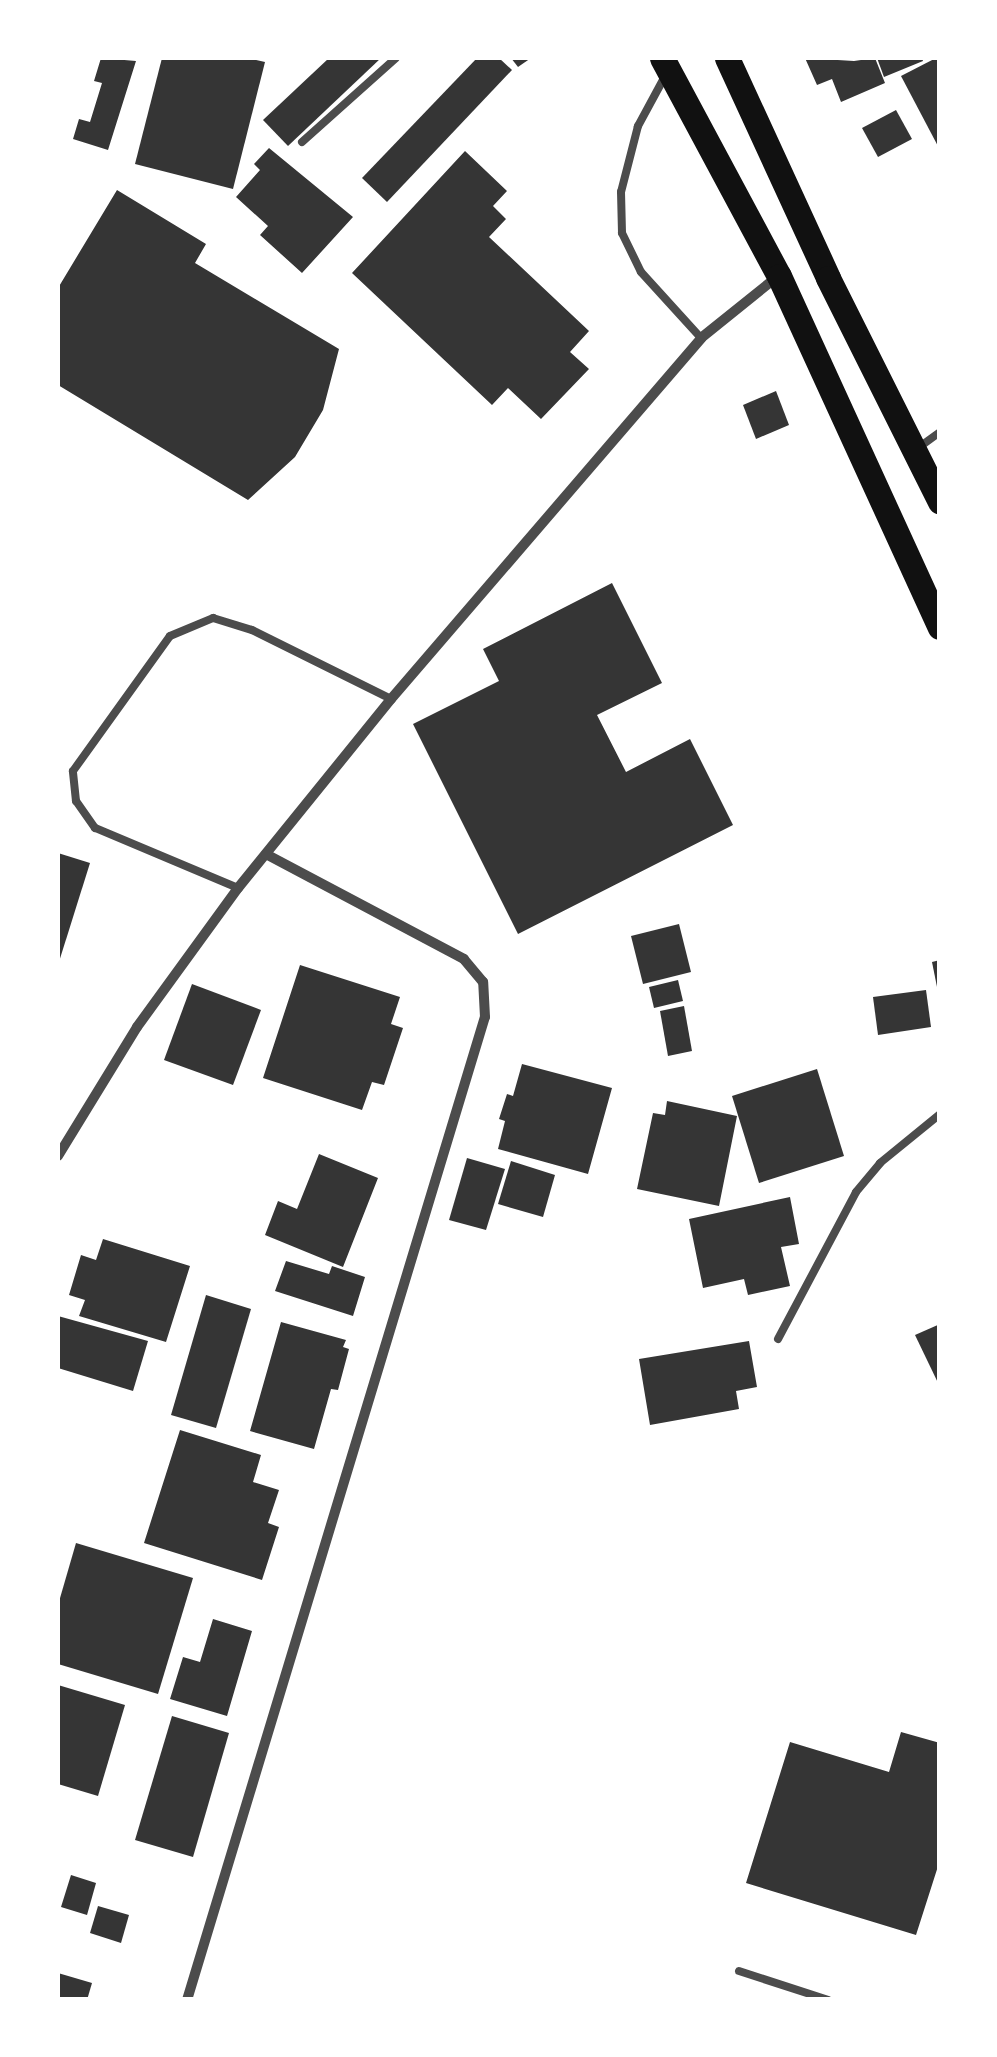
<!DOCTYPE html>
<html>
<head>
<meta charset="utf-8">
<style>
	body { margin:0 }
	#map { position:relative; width:997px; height:2057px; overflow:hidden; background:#fff; font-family:Quicksand,sans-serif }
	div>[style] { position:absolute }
	.building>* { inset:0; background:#353535 }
	.service>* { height:8px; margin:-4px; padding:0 4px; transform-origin:4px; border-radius:4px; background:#4c4c4c }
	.minor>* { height:10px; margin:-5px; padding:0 5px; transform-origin:5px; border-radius:5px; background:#4c4c4c }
	.primary>* { height:25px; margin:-12.5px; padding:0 12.5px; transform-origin:12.5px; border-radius:12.5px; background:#111 }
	span { translate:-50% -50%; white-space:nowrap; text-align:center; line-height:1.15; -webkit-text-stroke:10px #fff; paint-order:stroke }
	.frame { position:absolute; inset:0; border:60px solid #fff; pointer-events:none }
</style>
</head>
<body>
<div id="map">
	<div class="building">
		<i style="clip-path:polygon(101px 58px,136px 61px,108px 150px,73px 139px,79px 119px,90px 122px,102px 83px,94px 81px)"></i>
		<i style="clip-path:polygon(162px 58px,247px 58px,265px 62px,233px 189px,135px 164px)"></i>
		<i style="clip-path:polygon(329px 58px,381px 58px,288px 146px,263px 120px)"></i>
		<i style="clip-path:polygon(477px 58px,499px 58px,512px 70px,387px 202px,362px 178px)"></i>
		<i style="clip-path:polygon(511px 58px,531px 58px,518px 67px)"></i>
		<i style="clip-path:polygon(805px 58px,854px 61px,875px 58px,885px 83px,841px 102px,832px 79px,817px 85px)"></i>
		<i style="clip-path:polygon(877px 58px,922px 58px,923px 61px,884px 77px)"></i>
		<i style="clip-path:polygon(936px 58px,940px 58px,940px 150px,901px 76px)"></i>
		<i style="clip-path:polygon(896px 110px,912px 139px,878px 157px,862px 128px)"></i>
		<i style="clip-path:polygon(269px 148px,353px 217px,302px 273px,260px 235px,268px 226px,236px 197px,260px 170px,254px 164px)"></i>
		<i style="clip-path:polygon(465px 151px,507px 191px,493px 206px,506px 219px,489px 237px,589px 331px,570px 352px,589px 369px,541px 419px,508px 388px,492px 405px,352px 273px)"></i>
		<i style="clip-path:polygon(117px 190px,206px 244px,195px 263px,339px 349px,323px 410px,295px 457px,248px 500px,58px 385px,58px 288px)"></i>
		<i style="clip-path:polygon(776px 391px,789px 425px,756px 439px,743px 405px)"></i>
		<i style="clip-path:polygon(612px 583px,662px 683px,597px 715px,626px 772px,690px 739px,733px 825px,518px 934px,413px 724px,499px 681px,483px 649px)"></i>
		<i style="clip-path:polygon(58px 853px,90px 863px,58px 965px)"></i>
		<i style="clip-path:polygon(679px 924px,691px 972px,643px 984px,631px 936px)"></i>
		<i style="clip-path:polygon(940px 960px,940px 991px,938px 992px,932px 962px)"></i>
		<i style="clip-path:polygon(300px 965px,400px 997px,391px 1024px,403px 1028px,384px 1085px,372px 1082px,362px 1110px,263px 1078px)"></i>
		<i style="clip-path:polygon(678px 980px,683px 1001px,654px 1008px,649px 987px)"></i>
		<i style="clip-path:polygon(192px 984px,261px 1010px,233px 1085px,164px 1060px)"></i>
		<i style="clip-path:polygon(926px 990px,931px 1027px,878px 1035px,873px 997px)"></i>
		<i style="clip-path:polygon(684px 1006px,692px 1051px,668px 1056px,660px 1011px)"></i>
		<i style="clip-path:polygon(522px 1064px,612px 1088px,588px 1174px,498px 1149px,505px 1121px,499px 1119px,507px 1094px,513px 1096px)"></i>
		<i style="clip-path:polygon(817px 1069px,844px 1156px,759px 1183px,732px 1096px)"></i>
		<i style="clip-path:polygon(667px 1101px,737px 1116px,719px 1206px,637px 1189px,653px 1113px,665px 1115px)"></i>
		<i style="clip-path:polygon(319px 1154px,378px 1178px,343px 1267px,265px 1235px,278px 1201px,297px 1209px)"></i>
		<i style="clip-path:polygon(467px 1158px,505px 1169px,486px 1230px,449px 1220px)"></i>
		<i style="clip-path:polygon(511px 1161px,555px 1175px,543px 1217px,498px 1204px)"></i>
		<i style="clip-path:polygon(790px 1197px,799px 1244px,781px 1247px,790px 1286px,748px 1295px,744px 1279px,703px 1288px,689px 1219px)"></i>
		<i style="clip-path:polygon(103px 1239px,190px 1266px,166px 1342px,79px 1316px,85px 1300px,69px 1295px,81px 1255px,96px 1260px)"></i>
		<i style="clip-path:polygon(286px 1261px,329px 1274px,332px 1266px,365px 1277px,353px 1316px,275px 1291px)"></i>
		<i style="clip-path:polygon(206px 1295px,251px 1309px,216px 1428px,171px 1415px)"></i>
		<i style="clip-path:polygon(58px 1316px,148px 1341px,133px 1391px,58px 1368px)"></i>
		<i style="clip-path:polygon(281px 1322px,346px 1340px,343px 1347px,349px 1349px,338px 1390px,331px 1389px,314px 1449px,250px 1431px)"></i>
		<i style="clip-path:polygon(940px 1324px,940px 1387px,915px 1335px)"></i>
		<i style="clip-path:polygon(749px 1341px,757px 1387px,736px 1391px,739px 1409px,650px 1425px,639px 1359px)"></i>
		<i style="clip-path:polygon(180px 1430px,261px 1455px,253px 1482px,279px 1490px,268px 1523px,279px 1527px,262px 1580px,144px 1543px)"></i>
		<i style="clip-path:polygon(76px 1543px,193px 1578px,158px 1694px,58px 1664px,58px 1605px)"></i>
		<i style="clip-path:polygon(213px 1619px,252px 1631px,227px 1716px,170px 1699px,183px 1657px,200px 1662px)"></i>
		<i style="clip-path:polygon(58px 1685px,125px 1705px,98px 1796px,58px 1784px)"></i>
		<i style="clip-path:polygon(172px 1716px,229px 1733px,193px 1857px,135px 1840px)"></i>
		<i style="clip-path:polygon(901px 1732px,940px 1743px,940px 1860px,916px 1935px,746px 1883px,790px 1742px,889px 1772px)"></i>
		<i style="clip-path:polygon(71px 1875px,96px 1883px,87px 1915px,61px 1907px)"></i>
		<i style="clip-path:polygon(98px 1906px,129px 1915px,121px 1943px,90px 1933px)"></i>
		<i style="clip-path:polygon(58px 1973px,92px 1983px,87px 2000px,58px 2000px)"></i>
	</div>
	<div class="service">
		<i style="left:664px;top:78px;width:55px;rotate:118.4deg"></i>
		<i style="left:638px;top:126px;width:68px;rotate:104.4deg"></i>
		<i style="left:621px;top:192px;width:41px;rotate:88.6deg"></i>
		<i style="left:622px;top:233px;width:43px;rotate:64deg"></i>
		<i style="left:641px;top:272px;width:89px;rotate:47.7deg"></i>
		<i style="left:302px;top:142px;width:126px;rotate:-41.8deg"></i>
		<i style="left:918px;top:448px;width:27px;rotate:-36deg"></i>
		<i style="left:238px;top:888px;width:155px;rotate:-157.2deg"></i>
		<i style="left:95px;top:828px;width:33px;rotate:-125deg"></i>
		<i style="left:76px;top:801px;width:30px;rotate:-96deg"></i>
		<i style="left:73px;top:771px;width:166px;rotate:-54.3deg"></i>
		<i style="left:170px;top:636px;width:47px;rotate:-22.7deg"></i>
		<i style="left:213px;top:618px;width:41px;rotate:17.1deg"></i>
		<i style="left:252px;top:630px;width:155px;rotate:26.4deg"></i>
		<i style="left:778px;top:1339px;width:166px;rotate:-62deg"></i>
		<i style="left:856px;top:1192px;width:38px;rotate:-50deg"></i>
		<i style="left:880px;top:1163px;width:77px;rotate:-39.2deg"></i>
		<i style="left:739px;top:1971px;width:94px;rotate:18deg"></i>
	</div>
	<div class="minor">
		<i style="left:58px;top:1156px;width:151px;rotate:-58.5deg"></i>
		<i style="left:137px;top:1027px;width:172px;rotate:-54deg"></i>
		<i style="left:238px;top:888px;width:243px;rotate:-51deg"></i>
		<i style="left:391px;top:699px;width:476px;rotate:-49.3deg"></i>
		<i style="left:701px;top:338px;width:99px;rotate:-38.8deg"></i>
		<i style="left:187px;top:2000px;width:1027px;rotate:-73.14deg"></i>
		<i style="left:485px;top:1017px;width:35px;rotate:-93deg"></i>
		<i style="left:483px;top:982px;width:30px;rotate:-130deg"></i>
		<i style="left:464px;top:959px;width:224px;rotate:-152.1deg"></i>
	</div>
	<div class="primary">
		<i style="left:662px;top:58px;width:247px;rotate:61.8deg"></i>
		<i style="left:779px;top:276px;width:386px;rotate:65.4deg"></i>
		<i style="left:727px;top:58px;width:242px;rotate:65.3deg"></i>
		<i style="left:828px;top:278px;width:250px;rotate:63.4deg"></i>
	</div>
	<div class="frame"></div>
</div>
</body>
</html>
